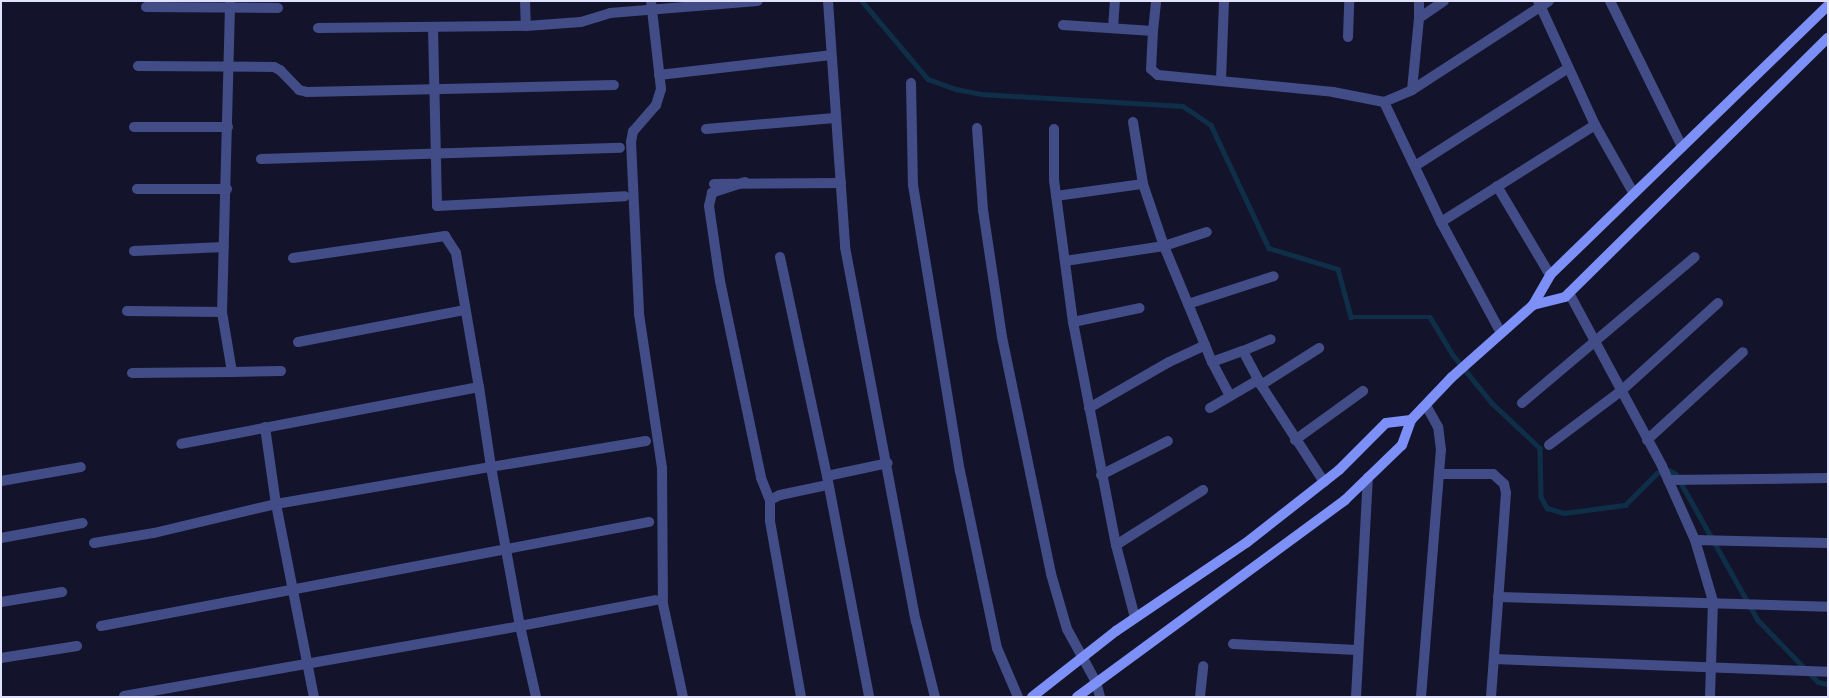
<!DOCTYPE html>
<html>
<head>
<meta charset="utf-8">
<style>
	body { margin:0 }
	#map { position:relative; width:1829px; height:698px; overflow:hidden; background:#13142b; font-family:Karla,sans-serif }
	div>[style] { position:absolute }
	.stream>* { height:4.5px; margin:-2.25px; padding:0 2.25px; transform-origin:2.25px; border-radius:2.25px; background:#0f2e48 }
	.minor>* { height:10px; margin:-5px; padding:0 5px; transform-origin:5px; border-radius:5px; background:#424c87 }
	.secondary>* { height:10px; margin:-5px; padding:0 5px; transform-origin:5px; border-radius:5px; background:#7d90f7 }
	span { translate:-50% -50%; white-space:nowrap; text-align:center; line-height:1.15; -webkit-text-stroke:4px #13142b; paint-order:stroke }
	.frame { position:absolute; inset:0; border:2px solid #dfe1fd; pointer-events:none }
</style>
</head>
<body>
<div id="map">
	<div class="stream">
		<i style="left:862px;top:1px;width:102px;rotate:49.8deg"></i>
		<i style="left:928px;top:79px;width:30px;rotate:20deg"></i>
		<i style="left:956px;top:89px;width:25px;rotate:11deg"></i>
		<i style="left:981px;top:94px;width:202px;rotate:3.4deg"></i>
		<i style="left:1183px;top:106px;width:34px;rotate:34deg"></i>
		<i style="left:1211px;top:125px;width:136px;rotate:64.8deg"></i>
		<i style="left:1269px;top:248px;width:72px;rotate:16.9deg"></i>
		<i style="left:1338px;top:269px;width:50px;rotate:74.8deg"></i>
		<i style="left:1351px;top:317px;width:79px"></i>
		<i style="left:1430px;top:317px;width:44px;rotate:58.8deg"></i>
		<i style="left:1453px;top:355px;width:62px;rotate:50.9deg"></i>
		<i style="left:1492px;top:403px;width:66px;rotate:43.2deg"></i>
		<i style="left:1540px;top:448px;width:49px;rotate:88.8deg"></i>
		<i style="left:1541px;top:497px;width:13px;rotate:61deg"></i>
		<i style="left:1547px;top:508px;width:18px;rotate:16deg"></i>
		<i style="left:1564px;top:513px;width:62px;rotate:-7.5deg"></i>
		<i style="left:1625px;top:505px;width:45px;rotate:-45deg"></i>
		<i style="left:1657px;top:473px;width:12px;rotate:-14deg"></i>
		<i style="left:1669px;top:470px;width:8px;rotate:30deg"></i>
		<i style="left:1676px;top:474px;width:167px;rotate:60.7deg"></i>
		<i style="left:1758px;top:620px;width:86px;rotate:45.9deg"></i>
		<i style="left:1818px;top:682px;width:10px;rotate:11deg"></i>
	</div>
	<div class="minor">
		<i style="left:525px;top:1px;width:25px;rotate:88deg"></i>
		<i style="left:651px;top:1px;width:89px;rotate:83.5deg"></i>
		<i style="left:661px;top:89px;width:17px;rotate:107deg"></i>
		<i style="left:656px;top:105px;width:35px;rotate:131deg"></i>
		<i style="left:633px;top:131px;width:11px;rotate:100deg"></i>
		<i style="left:631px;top:142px;width:172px;rotate:87.3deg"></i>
		<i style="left:639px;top:314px;width:156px;rotate:81.5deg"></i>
		<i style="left:662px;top:468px;width:136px;rotate:89.6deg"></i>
		<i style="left:663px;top:604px;width:95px;rotate:77.9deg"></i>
		<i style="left:828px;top:1px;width:247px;rotate:86deg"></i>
		<i style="left:845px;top:247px;width:381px;rotate:79.3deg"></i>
		<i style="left:916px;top:621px;width:78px;rotate:76deg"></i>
		<i style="left:1538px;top:1px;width:136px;rotate:65.3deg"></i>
		<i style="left:1595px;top:125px;width:79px;rotate:60.5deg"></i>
		<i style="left:1610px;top:1px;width:163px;rotate:63.7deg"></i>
		<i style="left:146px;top:7px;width:132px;rotate:0.4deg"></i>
		<i style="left:1419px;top:18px;width:17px;rotate:-90deg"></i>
		<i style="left:1063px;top:25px;width:90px;rotate:3.8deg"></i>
		<i style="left:1153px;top:31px;width:30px;rotate:-84deg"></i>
		<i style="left:318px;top:28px;width:208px;rotate:-0.6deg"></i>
		<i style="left:526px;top:26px;width:55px;rotate:-4.2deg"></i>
		<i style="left:581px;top:22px;width:30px;rotate:-17deg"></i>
		<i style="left:610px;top:13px;width:148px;rotate:-4.6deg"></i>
		<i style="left:433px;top:28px;width:178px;rotate:88.7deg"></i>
		<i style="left:437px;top:206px;width:188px;rotate:-3deg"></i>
		<i style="left:1113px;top:28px;width:27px;rotate:-86deg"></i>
		<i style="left:1153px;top:31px;width:38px;rotate:93deg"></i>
		<i style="left:1151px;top:69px;width:9px;rotate:41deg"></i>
		<i style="left:1158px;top:75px;width:176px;rotate:5.5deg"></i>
		<i style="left:1333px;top:92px;width:52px;rotate:11.1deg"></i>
		<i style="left:1384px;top:102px;width:30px;rotate:-23deg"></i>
		<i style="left:1412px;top:90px;width:72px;rotate:-84.4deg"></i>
		<i style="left:1419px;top:18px;width:30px;rotate:-34deg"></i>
		<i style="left:1348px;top:37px;width:36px;rotate:-88deg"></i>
		<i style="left:138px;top:66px;width:136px;rotate:0.4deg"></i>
		<i style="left:274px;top:67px;width:7px;rotate:27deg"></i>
		<i style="left:280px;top:70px;width:28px;rotate:46deg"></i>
		<i style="left:299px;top:90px;width:8px;rotate:14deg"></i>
		<i style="left:307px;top:92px;width:307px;rotate:-1.3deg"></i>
		<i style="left:659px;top:75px;width:173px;rotate:-6.6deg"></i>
		<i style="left:1221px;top:80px;width:79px;rotate:-87.8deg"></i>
		<i style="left:911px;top:83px;width:102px;rotate:88.9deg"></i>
		<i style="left:913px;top:185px;width:290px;rotate:80.7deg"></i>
		<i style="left:960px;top:471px;width:181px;rotate:78.2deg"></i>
		<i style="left:997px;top:648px;width:53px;rotate:66.8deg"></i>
		<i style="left:1412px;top:90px;width:163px;rotate:-33deg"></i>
		<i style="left:1384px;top:102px;width:133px;rotate:64.6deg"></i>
		<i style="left:1441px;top:222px;width:126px;rotate:61.6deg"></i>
		<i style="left:1133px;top:122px;width:63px;rotate:80.8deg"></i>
		<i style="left:134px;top:127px;width:94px"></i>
		<i style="left:977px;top:128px;width:82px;rotate:85.8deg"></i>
		<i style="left:983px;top:210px;width:128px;rotate:81.5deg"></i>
		<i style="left:1002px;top:337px;width:242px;rotate:78.3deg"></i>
		<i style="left:1051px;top:574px;width:57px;rotate:73.8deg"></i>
		<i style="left:1067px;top:629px;width:60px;rotate:61.3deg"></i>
		<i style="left:1096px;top:682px;width:16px;rotate:75deg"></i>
		<i style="left:706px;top:129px;width:129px;rotate:-4.9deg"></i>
		<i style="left:1054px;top:129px;width:51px;rotate:90deg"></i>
		<i style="left:1054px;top:180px;width:143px;rotate:82.4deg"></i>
		<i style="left:1073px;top:322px;width:227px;rotate:79.1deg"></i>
		<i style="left:1116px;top:545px;width:75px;rotate:75.4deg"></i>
		<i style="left:261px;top:159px;width:359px;rotate:-1.8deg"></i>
		<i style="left:1415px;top:166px;width:182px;rotate:-32.6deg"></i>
		<i style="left:745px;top:182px;width:35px;rotate:162deg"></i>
		<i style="left:712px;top:193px;width:13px;rotate:103deg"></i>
		<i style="left:709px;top:206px;width:76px;rotate:81.7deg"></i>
		<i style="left:720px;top:281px;width:201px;rotate:78.2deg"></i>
		<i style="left:761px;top:478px;width:24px;rotate:68deg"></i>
		<i style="left:714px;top:184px;width:127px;rotate:-0.5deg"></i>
		<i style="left:1497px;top:186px;width:104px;rotate:59.2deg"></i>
		<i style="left:137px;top:189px;width:90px"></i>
		<i style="left:1056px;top:196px;width:88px;rotate:-7.9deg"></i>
		<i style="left:1143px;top:184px;width:65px;rotate:71.3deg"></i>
		<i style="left:1164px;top:246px;width:107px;rotate:67.5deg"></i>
		<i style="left:1441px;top:222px;width:182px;rotate:-32.2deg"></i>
		<i style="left:134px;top:251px;width:90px;rotate:-2.5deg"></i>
		<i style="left:780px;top:257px;width:224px;rotate:77.9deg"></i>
		<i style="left:827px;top:476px;width:225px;rotate:79.2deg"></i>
		<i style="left:293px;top:258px;width:154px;rotate:-8.2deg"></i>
		<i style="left:445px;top:236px;width:20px;rotate:57deg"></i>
		<i style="left:456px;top:253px;width:136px;rotate:80.3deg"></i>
		<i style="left:1065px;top:261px;width:100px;rotate:-8.6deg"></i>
		<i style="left:1164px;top:246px;width:45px;rotate:-18deg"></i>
		<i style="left:1569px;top:293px;width:196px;rotate:61.7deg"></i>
		<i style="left:1662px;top:466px;width:81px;rotate:66deg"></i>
		<i style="left:1695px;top:540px;width:64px;rotate:73.6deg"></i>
		<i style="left:1713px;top:601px;width:96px;rotate:91.8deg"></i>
		<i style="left:1188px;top:304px;width:90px;rotate:-18deg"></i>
		<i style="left:127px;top:311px;width:95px;rotate:0.6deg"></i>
		<i style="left:1073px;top:322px;width:68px;rotate:-11.8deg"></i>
		<i style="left:298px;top:342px;width:169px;rotate:-10.9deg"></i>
		<i style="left:1243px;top:351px;width:30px;rotate:-23deg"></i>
		<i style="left:1212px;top:362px;width:38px;rotate:62deg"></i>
		<i style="left:232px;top:372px;width:49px;rotate:-1.2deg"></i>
		<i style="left:132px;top:373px;width:100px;rotate:-0.6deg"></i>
		<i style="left:232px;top:372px;width:61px;rotate:-99.5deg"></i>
		<i style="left:222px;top:312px;width:311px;rotate:-88.5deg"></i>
		<i style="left:1261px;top:385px;width:116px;rotate:57deg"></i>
		<i style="left:1522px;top:403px;width:226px;rotate:-40.2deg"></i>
		<i style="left:1089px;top:408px;width:92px;rotate:-29.9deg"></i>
		<i style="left:1169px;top:362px;width:40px;rotate:-25deg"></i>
		<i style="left:1205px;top:345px;width:18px;rotate:68deg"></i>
		<i style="left:1212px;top:362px;width:33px;rotate:-20deg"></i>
		<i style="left:1243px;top:351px;width:38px;rotate:62deg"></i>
		<i style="left:1261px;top:385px;width:69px;rotate:-32.5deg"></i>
		<i style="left:1210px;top:408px;width:56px;rotate:-30.3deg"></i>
		<i style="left:265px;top:427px;width:78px;rotate:81.9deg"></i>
		<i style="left:276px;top:504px;width:197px;rotate:78.9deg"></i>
		<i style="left:1295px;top:440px;width:84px;rotate:-35.8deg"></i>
		<i style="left:1647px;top:440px;width:130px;rotate:-42.5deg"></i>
		<i style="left:646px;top:441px;width:157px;rotate:170.5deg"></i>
		<i style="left:491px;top:467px;width:162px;rotate:79.7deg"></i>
		<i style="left:520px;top:626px;width:138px;rotate:-10.8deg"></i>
		<i style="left:1549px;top:445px;width:90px;rotate:-36.9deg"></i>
		<i style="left:1621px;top:391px;width:131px;rotate:-42.2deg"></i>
		<i style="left:1439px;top:474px;width:54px"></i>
		<i style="left:1493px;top:474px;width:15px;rotate:42deg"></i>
		<i style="left:1504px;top:484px;width:9px;rotate:77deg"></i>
		<i style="left:1506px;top:493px;width:205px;rotate:94.2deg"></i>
		<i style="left:1101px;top:475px;width:75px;rotate:-26.9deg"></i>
		<i style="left:827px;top:476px;width:62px;rotate:-12deg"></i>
		<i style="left:1668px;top:480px;width:160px;rotate:-0.7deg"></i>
		<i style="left:1px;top:481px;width:81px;rotate:-9.9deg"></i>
		<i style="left:1px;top:538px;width:83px;rotate:-10.4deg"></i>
		<i style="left:1695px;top:540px;width:133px;rotate:1.3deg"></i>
		<i style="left:94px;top:543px;width:61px;rotate:-9.5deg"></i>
		<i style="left:154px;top:533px;width:125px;rotate:-13.4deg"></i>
		<i style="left:276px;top:504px;width:218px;rotate:-9.8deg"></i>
		<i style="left:491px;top:467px;width:81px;rotate:-98.5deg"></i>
		<i style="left:479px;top:387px;width:303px;rotate:169.2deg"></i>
		<i style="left:1116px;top:545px;width:103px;rotate:-32.3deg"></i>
		<i style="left:1498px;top:597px;width:330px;rotate:1.7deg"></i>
		<i style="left:1px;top:602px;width:62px;rotate:-9.3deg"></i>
		<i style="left:101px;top:626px;width:558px;rotate:-10.75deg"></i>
		<i style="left:1233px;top:644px;width:124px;rotate:2.8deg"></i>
		<i style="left:1px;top:658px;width:77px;rotate:-9deg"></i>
		<i style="left:1494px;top:659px;width:334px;rotate:2.2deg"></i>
		<i style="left:124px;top:696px;width:402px;rotate:-10deg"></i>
		<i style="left:520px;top:626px;width:73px;rotate:77.3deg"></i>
		<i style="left:801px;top:697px;width:179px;rotate:-100deg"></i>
		<i style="left:770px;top:521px;width:21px;rotate:-90deg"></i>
		<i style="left:770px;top:500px;width:11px;rotate:-27deg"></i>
		<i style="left:780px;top:495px;width:49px;rotate:-11.8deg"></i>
		<i style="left:1200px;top:697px;width:31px;rotate:-84deg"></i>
		<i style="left:1356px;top:697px;width:220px;rotate:-86.9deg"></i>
		<i style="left:1421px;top:697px;width:248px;rotate:-85.4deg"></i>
		<i style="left:1441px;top:450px;width:23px;rotate:-97deg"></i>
		<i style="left:1438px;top:427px;width:25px;rotate:-119deg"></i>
	</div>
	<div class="secondary">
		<i style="left:1533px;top:305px;width:33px;rotate:-14deg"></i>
		<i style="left:1565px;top:297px;width:369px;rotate:-44.6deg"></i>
		<i style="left:1032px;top:697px;width:107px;rotate:-38.2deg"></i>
		<i style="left:1116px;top:631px;width:157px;rotate:-34.1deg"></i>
		<i style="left:1246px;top:543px;width:118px;rotate:-38.1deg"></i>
		<i style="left:1339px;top:470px;width:66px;rotate:-45deg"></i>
		<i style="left:1386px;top:423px;width:25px;rotate:-7deg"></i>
		<i style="left:1077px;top:697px;width:333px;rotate:-36.3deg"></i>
		<i style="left:1345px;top:500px;width:79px;rotate:-44deg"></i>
		<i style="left:1402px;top:445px;width:27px;rotate:-70deg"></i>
		<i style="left:1411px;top:420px;width:59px;rotate:-46.4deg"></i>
		<i style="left:1452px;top:377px;width:108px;rotate:-41.6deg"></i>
		<i style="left:1533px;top:305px;width:34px;rotate:-60deg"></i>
		<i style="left:1550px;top:275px;width:387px;rotate:-44.1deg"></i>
	</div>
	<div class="frame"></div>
</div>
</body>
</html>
